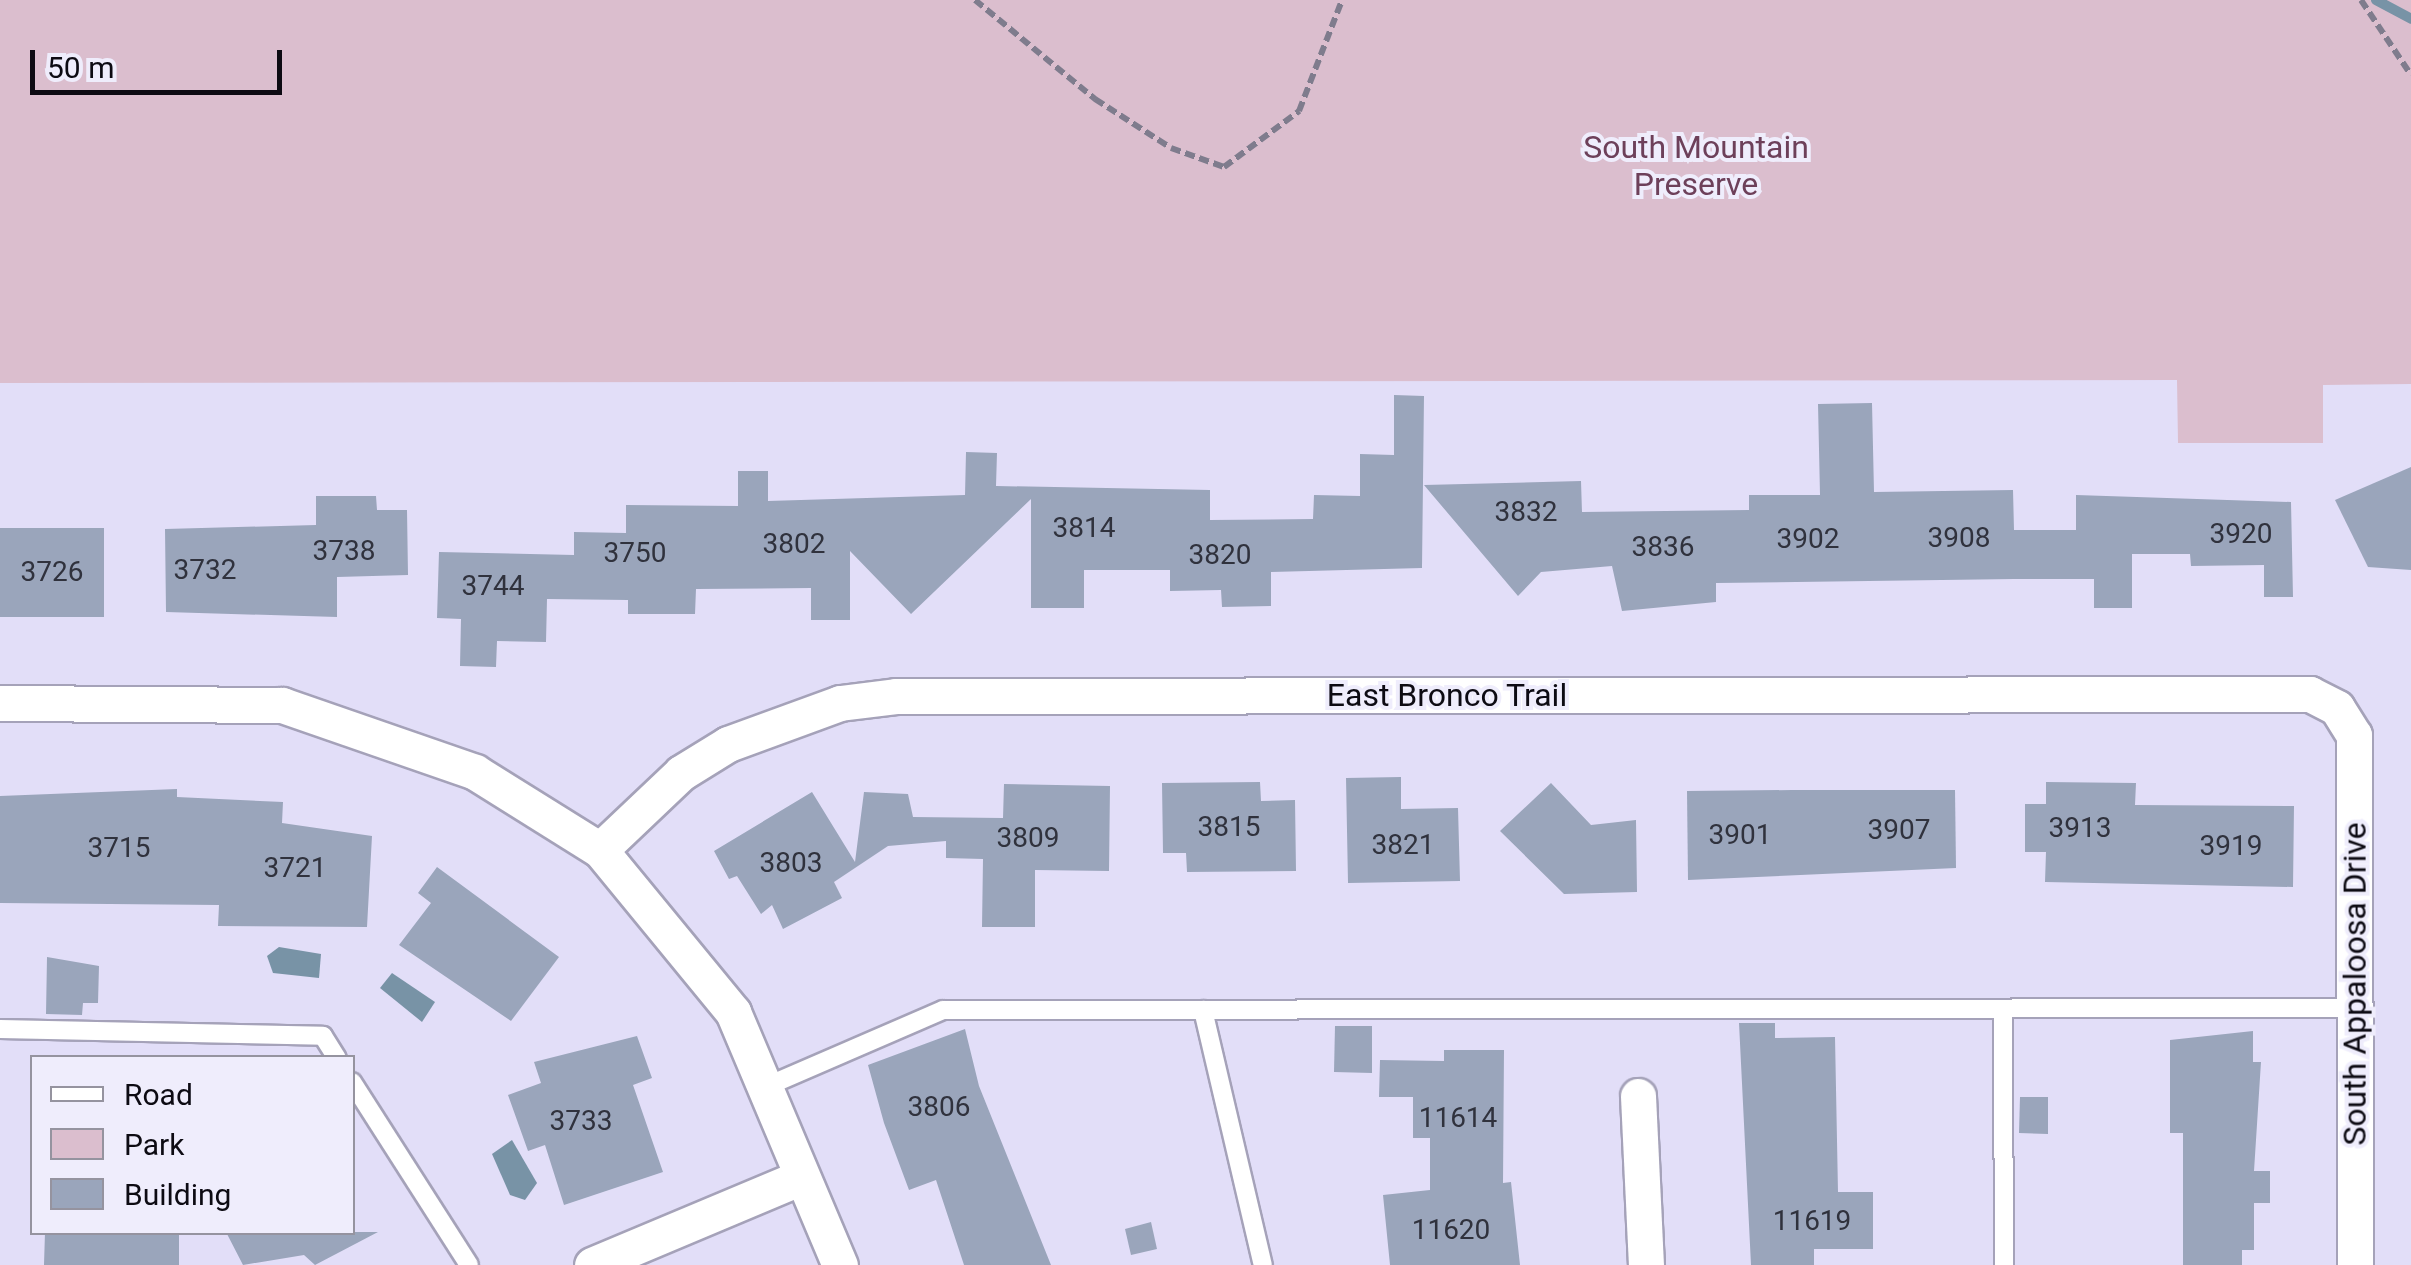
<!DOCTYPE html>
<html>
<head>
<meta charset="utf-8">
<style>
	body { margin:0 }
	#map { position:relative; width:2411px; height:1265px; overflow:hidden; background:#e2def8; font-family:Roboto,sans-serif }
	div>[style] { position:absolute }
	.green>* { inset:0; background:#dbbece }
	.water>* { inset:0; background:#7893a6 }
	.stream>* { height:10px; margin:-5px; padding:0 5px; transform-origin:5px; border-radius:5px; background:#7893a6 }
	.building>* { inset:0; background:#9aa5bb }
	.path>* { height:6px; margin-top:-3px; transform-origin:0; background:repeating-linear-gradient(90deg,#7f7c8d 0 10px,transparent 0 15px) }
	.roads { filter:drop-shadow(2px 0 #a5a2b9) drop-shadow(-2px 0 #a5a2b9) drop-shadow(0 2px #a5a2b9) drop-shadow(0 -2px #a5a2b9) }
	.lane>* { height:18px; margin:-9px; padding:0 9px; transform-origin:9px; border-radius:9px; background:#fff }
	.street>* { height:35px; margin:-17.5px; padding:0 17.5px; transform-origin:17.5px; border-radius:17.5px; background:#fff }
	span { translate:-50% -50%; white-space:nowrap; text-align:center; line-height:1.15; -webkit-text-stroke:8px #efedfc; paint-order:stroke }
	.number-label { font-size:28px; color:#30323d }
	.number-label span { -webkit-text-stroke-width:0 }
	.park-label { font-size:32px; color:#6d405a }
	.street-label { font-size:32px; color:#0d0b13 }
	.legend { position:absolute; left:30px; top:1055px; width:325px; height:180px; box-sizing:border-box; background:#efedfc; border:2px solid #95939f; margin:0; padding:12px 18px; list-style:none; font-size:30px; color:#0d0b13 }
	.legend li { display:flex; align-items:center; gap:20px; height:50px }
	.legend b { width:50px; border:2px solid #95939f }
	.scale { position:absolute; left:30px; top:50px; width:252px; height:45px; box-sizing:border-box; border:5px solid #0d0b13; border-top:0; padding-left:12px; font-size:30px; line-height:35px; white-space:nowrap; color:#0d0b13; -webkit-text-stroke:8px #efedfc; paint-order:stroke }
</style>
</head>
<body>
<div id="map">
	<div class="green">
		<i style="clip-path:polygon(0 0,2411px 0,2411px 384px,2323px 385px,2323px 443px,2178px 443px,2177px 380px,0 383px)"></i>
	</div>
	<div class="water">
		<i style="clip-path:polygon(279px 947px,321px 954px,319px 978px,273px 973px,267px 956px)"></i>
		<i style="clip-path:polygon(392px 973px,435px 1002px,422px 1022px,380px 988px)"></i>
		<i style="clip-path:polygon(512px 1140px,537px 1183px,525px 1200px,510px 1195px,492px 1154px)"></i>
	</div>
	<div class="stream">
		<i style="left:2376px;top:0;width:40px;rotate:28deg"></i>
	</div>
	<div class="building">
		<i style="clip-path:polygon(1394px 395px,1424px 396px,1422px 568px,1271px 572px,1271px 606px,1222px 607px,1221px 590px,1170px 591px,1170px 570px,1084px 570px,1084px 608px,1031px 608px,1031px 499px,911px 614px,850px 551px,850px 620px,811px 620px,811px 588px,696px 589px,695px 614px,628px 614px,628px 600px,547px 599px,546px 642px,497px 641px,496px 667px,460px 666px,461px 619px,437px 618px,439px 552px,574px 555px,574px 532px,626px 533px,626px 505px,738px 506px,738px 471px,768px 471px,768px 501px,965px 495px,966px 452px,997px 453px,996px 486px,1210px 490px,1210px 520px,1313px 519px,1314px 495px,1360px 496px,1360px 454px,1394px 455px)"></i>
		<i style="clip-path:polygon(1872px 403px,1874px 492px,2013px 490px,2014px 530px,2076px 530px,2076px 495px,2291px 502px,2293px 597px,2264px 597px,2264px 565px,2191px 566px,2190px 554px,2132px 554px,2132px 608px,2094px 608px,2094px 579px,2014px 579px,1716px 583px,1716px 602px,1622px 611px,1612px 566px,1541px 572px,1518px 596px,1424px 485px,1581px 481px,1582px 512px,1749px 510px,1749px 495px,1820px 495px,1818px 404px)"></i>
		<i style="clip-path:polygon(2411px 467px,2411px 570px,2368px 567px,2335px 500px)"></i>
		<i style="clip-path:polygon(316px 496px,376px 496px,377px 510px,407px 510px,408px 575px,337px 577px,337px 617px,166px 612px,165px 529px,316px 525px)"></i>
		<i style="clip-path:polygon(0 528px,104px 528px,104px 617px,0 617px)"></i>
		<i style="clip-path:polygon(1401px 777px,1401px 809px,1458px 808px,1460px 881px,1348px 883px,1346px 778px)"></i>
		<i style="clip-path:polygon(1260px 782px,1261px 801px,1295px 800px,1296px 871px,1187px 872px,1186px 853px,1163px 853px,1162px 783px)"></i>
		<i style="clip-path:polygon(2046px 782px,2136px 783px,2135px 805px,2294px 806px,2293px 887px,2045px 882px,2046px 852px,2025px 852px,2025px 804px,2046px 804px)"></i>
		<i style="clip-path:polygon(1551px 783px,1591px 825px,1636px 820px,1637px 892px,1564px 894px,1500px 831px)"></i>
		<i style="clip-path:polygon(1004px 784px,1110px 786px,1109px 871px,1035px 870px,1035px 927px,982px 927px,983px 859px,946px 858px,946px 841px,888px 846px,834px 882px,842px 898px,783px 929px,772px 905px,761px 914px,737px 876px,729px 879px,714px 851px,812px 792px,855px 862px,864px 792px,908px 794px,913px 817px,1003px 818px)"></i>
		<i style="clip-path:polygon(177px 789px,177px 797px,283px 802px,282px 823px,372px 836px,367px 927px,218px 926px,219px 905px,0 903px,0 796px)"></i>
		<i style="clip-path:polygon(1792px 790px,1955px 790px,1956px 868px,1688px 880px,1687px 791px)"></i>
		<i style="clip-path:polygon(437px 867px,559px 957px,511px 1021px,399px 945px,431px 903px,418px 893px)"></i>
		<i style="clip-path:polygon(47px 957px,99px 966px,98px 1003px,83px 1003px,82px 1015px,46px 1014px)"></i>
		<i style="clip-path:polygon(1739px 1023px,1775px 1023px,1775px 1038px,1835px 1037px,1838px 1192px,1873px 1192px,1873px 1249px,1814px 1249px,1814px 1265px,1751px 1265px)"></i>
		<i style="clip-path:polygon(1335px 1026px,1372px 1026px,1372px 1073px,1334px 1072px)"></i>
		<i style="clip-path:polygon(965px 1029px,979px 1086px,1051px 1265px,964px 1265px,936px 1180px,909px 1190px,884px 1123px,868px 1065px)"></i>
		<i style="clip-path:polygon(2253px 1031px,2253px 1062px,2261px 1062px,2254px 1171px,2270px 1171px,2270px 1203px,2254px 1203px,2254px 1250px,2242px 1250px,2242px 1265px,2183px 1265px,2183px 1133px,2170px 1133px,2170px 1040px)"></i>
		<i style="clip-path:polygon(637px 1036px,652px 1078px,633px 1085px,663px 1172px,564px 1205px,545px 1145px,528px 1151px,508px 1095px,541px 1083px,534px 1062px)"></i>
		<i style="clip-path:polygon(1444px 1050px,1504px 1050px,1503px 1183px,1511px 1182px,1520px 1265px,1390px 1265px,1383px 1195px,1430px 1190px,1430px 1138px,1413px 1138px,1413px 1097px,1379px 1097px,1380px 1060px,1444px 1061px)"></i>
		<i style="clip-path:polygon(2020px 1097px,2048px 1097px,2048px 1134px,2019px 1133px)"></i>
		<i style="clip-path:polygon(1151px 1222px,1157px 1249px,1131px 1255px,1125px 1229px)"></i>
		<i style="clip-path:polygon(45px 1232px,179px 1232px,179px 1265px,44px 1265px)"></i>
		<i style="clip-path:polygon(226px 1232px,378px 1232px,315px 1265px,304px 1255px,243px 1265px)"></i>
	</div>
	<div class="path">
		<i style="left:975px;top:0;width:156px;rotate:39.5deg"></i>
		<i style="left:1095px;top:99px;width:90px;rotate:32.8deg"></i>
		<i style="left:1171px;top:148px;width:56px;rotate:19.7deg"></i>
		<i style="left:1224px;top:167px;width:94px;rotate:-36.7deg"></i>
		<i style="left:1299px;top:111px;width:119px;rotate:-68.8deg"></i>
		<i style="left:2361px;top:0;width:90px;rotate:56.3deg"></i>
	</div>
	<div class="roads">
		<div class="lane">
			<i style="left:1203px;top:1010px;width:262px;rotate:76.8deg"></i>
			<i style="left:2003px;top:1010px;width:255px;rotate:89.8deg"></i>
			<i style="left:0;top:1029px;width:323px;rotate:1.2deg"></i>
			<i style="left:323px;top:1036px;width:26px;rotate:58deg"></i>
			<i style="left:352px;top:1082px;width:217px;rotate:57.4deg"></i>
			<i style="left:763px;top:1088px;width:196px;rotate:-23.4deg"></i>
			<i style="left:943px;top:1010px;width:1412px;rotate:-0.08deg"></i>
		</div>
		<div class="street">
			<i style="left:0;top:703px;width:282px;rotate:0.4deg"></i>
			<i style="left:282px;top:705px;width:204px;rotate:19.1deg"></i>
			<i style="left:475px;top:772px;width:147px;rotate:32deg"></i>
			<i style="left:600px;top:850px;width:210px;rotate:50.6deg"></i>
			<i style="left:733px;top:1012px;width:275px;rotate:67.1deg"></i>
			<i style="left:600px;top:850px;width:112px;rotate:-43.5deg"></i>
			<i style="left:681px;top:773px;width:55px;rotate:-31.7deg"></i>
			<i style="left:728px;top:744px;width:119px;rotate:-20.1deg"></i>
			<i style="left:840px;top:703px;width:56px;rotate:-7.1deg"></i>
			<i style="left:896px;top:696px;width:1414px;rotate:-0.08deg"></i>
			<i style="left:2310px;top:694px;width:30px;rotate:27deg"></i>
			<i style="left:2337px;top:708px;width:32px;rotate:58deg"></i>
			<i style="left:2354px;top:735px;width:530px;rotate:89.89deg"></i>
			<i style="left:1638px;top:1096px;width:169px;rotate:87.3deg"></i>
			<i style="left:592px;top:1265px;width:227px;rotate:-22.8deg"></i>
		</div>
	</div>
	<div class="number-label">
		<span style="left:1526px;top:512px">3832</span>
		<span style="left:1084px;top:528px">3814</span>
		<span style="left:2241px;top:534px">3920</span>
		<span style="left:1959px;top:538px">3908</span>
		<span style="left:1808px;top:539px">3902</span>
		<span style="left:794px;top:544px">3802</span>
		<span style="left:1663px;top:547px">3836</span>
		<span style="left:344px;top:551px">3738</span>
		<span style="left:635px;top:553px">3750</span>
		<span style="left:1220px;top:555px">3820</span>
		<span style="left:205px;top:570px">3732</span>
		<span style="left:52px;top:572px">3726</span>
		<span style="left:493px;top:586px">3744</span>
		<span style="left:1229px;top:827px">3815</span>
		<span style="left:2080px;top:828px">3913</span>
		<span style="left:1899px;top:830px">3907</span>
		<span style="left:1740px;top:835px">3901</span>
		<span style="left:1028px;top:838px">3809</span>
		<span style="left:1403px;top:845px">3821</span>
		<span style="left:2231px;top:846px">3919</span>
		<span style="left:119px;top:848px">3715</span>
		<span style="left:791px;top:863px">3803</span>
		<span style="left:295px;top:868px">3721</span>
		<span style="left:939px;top:1107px">3806</span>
		<span style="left:1458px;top:1118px">11614</span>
		<span style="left:581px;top:1121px">3733</span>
		<span style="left:1812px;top:1221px">11619</span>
		<span style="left:1451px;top:1230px">11620</span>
	</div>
	<div class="park-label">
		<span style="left:1696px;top:166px">South Mountain<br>Preserve</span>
	</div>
	<div class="street-label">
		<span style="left:1447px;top:695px">East Bronco Trail</span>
		<span style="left:2355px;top:984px;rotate:-90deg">South Appaloosa Drive</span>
	</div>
	<ul class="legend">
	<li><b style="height:12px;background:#fff"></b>Road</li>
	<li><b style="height:28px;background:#dbbece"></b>Park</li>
	<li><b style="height:28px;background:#9aa5bb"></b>Building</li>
	</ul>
	<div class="scale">50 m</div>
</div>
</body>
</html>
